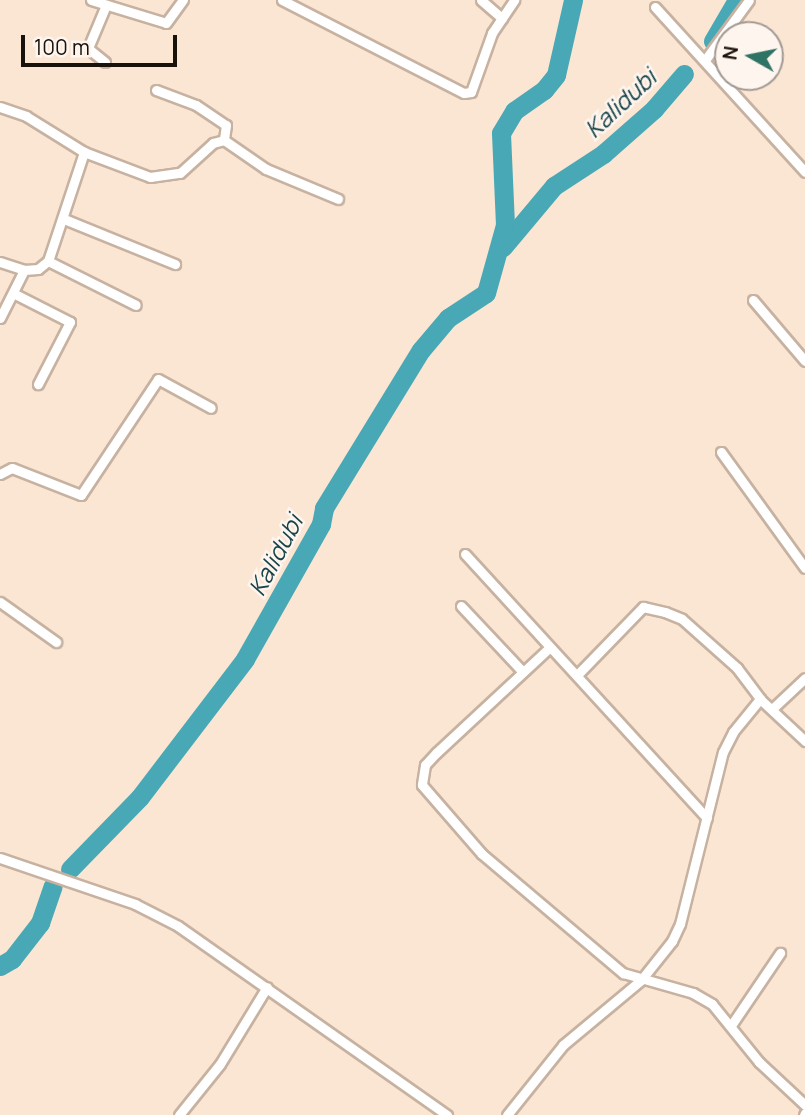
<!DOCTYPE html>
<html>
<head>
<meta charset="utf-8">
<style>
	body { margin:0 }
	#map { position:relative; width:805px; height:1115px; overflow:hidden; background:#fbe5d3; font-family:Manrope,sans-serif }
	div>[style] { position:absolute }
	.river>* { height:19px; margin:-9.5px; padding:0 9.5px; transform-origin:9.5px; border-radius:9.5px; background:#48a8b5 }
	.roads { filter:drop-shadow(2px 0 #c7b2a1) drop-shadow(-2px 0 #c7b2a1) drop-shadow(0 2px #c7b2a1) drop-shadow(0 -2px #c7b2a1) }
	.street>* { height:9px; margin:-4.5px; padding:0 4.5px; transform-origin:4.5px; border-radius:4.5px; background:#fff }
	span { translate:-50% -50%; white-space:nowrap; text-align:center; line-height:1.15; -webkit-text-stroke:5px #fef5ee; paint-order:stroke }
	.water-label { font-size:24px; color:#174349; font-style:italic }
	.north { position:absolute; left:714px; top:21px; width:70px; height:70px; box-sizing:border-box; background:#fef5ee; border:2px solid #a29a93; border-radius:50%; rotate:279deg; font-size:19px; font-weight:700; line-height:28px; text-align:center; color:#19110b }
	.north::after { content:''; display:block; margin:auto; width:24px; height:32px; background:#2f7365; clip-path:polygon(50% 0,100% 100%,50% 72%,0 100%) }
	.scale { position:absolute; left:21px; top:35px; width:156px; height:32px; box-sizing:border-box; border:4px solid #19110b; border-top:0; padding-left:9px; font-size:21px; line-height:24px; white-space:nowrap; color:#19110b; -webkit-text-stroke:5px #fef5ee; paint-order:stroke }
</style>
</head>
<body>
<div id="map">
	<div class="river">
		<i style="left:713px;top:41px;width:48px;rotate:-59.7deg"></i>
		<i style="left:503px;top:247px;width:80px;rotate:-50.1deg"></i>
		<i style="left:554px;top:186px;width:59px;rotate:-33.1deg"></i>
		<i style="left:603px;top:154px;width:68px;rotate:-41.4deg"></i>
		<i style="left:654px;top:109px;width:46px;rotate:-49.4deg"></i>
		<i style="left:70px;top:869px;width:100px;rotate:-45.8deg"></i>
		<i style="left:140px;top:797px;width:173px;rotate:-52.7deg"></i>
		<i style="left:245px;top:659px;width:155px;rotate:-60.6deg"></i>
		<i style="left:321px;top:524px;width:16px;rotate:-79deg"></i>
		<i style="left:324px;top:508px;width:185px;rotate:-58.5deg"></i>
		<i style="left:421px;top:350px;width:42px;rotate:-49.8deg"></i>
		<i style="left:448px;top:318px;width:45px;rotate:-33.3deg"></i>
		<i style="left:486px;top:293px;width:71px;rotate:-74.4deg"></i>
		<i style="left:505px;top:225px;width:92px;rotate:-92.5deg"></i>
		<i style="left:501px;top:133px;width:26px;rotate:-59deg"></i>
		<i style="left:514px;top:111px;width:37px;rotate:-35deg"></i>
		<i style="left:544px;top:90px;width:19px;rotate:-51deg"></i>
		<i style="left:556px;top:75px;width:77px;rotate:-77.2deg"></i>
		<i style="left:0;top:966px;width:14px;rotate:-30deg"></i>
		<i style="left:12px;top:959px;width:46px;rotate:-52.1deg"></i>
		<i style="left:40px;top:923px;width:39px;rotate:-71deg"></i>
	</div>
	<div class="roads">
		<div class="street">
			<i style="left:91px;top:0;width:78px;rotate:17deg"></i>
			<i style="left:166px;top:23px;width:29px;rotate:-54deg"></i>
			<i style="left:282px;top:0;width:204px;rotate:27.1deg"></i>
			<i style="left:464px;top:93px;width:7px;rotate:-8deg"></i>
			<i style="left:471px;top:92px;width:63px;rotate:-70.4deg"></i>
			<i style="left:492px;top:33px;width:40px;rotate:-56deg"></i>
			<i style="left:481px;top:0;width:28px;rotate:41deg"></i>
			<i style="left:655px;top:7px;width:223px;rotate:47.7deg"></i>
			<i style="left:705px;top:60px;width:74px;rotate:-53.7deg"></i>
			<i style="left:105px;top:62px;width:22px;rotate:-141deg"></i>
			<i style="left:88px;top:48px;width:47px;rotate:-67.3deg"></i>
			<i style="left:156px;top:90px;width:43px;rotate:20.6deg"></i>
			<i style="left:196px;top:105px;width:36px;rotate:34deg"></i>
			<i style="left:226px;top:125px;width:15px;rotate:98deg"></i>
			<i style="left:0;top:107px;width:28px;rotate:19deg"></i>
			<i style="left:26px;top:116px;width:68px;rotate:31.8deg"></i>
			<i style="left:84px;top:152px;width:71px;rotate:20.7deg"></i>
			<i style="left:150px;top:177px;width:30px;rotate:-8deg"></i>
			<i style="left:180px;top:173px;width:45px;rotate:-42.3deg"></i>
			<i style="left:213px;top:143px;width:11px;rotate:-15deg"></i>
			<i style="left:224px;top:140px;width:51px;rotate:34.6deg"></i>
			<i style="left:266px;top:169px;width:78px;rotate:22.6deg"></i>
			<i style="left:64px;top:219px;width:120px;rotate:22.1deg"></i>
			<i style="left:48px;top:261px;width:98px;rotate:26.6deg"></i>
			<i style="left:0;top:262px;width:25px;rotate:18deg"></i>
			<i style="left:24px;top:270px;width:14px;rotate:-4deg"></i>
			<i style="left:38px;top:269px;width:13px;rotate:-39deg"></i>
			<i style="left:48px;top:261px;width:115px;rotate:-71.7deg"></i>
			<i style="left:13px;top:293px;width:64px;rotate:27deg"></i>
			<i style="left:70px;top:322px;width:70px;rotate:117.3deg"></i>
			<i style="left:753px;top:300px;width:80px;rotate:49.6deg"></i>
			<i style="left:0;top:318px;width:54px;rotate:-63.4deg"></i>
			<i style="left:721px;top:452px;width:143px;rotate:54.1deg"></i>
			<i style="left:0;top:474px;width:13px;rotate:-27deg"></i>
			<i style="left:12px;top:468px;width:74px;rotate:21.4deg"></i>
			<i style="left:81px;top:495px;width:139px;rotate:-56.4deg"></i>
			<i style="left:158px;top:379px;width:60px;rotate:28.7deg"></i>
			<i style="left:465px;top:554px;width:358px;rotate:47.5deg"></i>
			<i style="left:0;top:602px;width:69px;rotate:35.5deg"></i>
			<i style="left:461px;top:606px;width:89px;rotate:46.8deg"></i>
			<i style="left:549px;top:648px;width:154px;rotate:137.1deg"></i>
			<i style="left:436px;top:753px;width:16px;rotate:133deg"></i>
			<i style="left:425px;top:765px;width:20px;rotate:99deg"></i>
			<i style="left:422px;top:785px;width:91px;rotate:49deg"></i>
			<i style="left:482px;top:854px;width:185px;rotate:40.2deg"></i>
			<i style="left:623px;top:973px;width:73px;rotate:15.9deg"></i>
			<i style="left:693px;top:993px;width:22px;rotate:30deg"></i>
			<i style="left:712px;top:1004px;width:75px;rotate:51deg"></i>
			<i style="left:759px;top:1062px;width:63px;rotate:43.1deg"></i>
			<i style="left:577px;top:675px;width:95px;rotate:-45.9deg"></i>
			<i style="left:643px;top:607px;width:23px;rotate:13deg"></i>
			<i style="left:665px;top:612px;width:18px;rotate:22deg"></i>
			<i style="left:682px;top:619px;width:74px;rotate:41.7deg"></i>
			<i style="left:737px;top:668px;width:39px;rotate:53deg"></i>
			<i style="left:760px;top:699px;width:62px;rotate:43deg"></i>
			<i style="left:772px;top:709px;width:45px;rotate:-43.2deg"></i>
			<i style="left:0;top:858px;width:143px;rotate:18.8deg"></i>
			<i style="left:135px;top:904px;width:48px;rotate:27.1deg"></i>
			<i style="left:178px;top:926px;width:329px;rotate:35.1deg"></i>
			<i style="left:732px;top:1024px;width:86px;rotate:-55.9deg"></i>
			<i style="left:179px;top:1115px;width:65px;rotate:-51.2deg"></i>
			<i style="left:220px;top:1064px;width:90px;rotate:-58.6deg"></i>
			<i style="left:507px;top:1115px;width:90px;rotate:-51.3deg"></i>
			<i style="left:563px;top:1045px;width:102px;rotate:-39.8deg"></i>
			<i style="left:641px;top:980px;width:50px;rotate:-51.5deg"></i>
			<i style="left:672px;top:941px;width:19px;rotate:-65deg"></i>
			<i style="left:680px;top:924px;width:177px;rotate:-76deg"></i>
			<i style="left:723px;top:752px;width:22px;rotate:-63deg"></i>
			<i style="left:733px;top:732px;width:43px;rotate:-50.7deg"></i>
			<i style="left:804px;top:1115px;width:2px;rotate:-63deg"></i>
		</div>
	</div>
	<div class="water-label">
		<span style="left:620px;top:103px;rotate:-43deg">Kalidubi</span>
		<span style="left:275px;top:555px;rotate:-62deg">Kalidubi</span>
	</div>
	<div class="north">N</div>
	<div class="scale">100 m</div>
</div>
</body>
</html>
